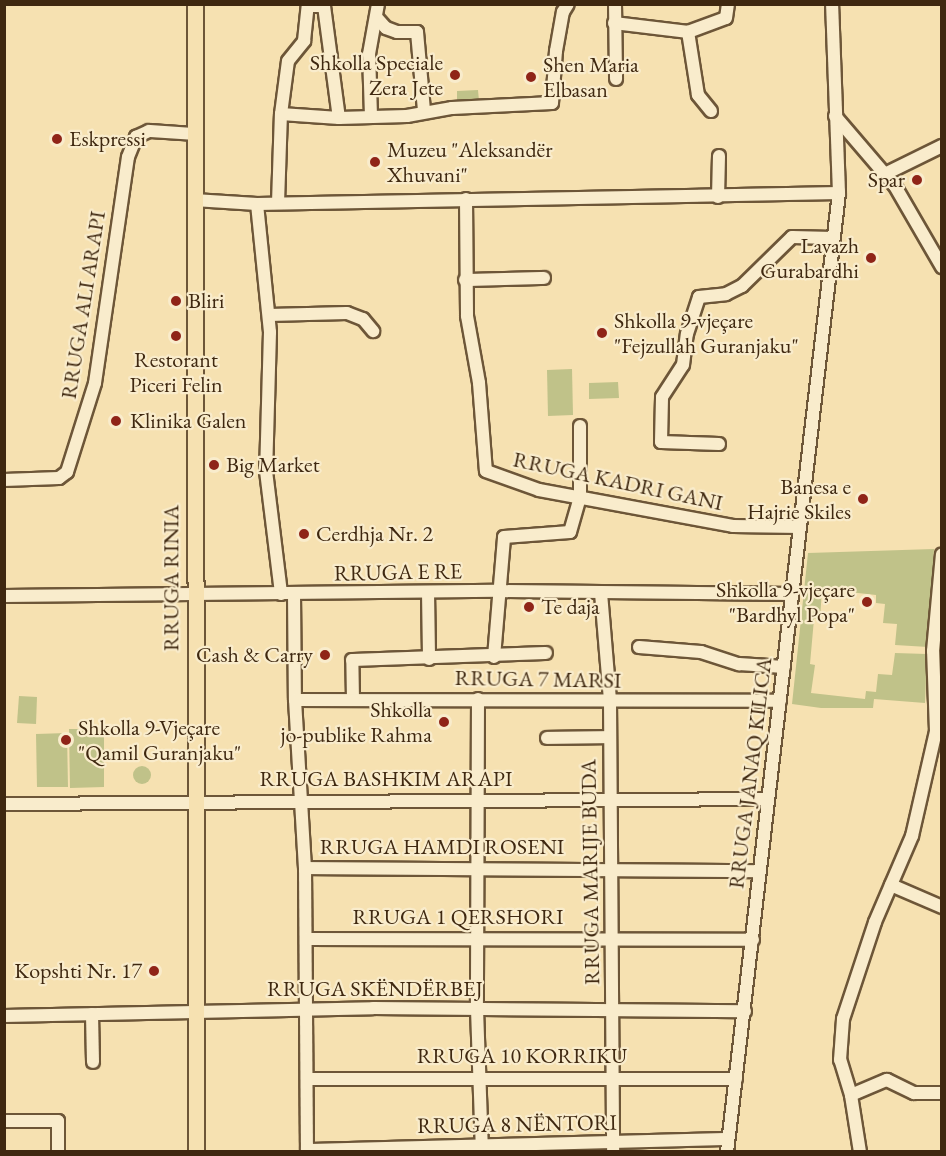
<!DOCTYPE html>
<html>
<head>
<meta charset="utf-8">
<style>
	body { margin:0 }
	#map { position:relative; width:946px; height:1156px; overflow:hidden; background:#f6e1b1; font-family:"EB Garamond",serif }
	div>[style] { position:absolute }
	.green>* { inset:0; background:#c0c289 }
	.round { border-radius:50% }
	.roads { filter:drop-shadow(2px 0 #6d5638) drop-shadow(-2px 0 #6d5638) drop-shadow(0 2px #6d5638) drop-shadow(0 -2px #6d5638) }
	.minor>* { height:12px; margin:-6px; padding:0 6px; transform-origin:6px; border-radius:6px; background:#f9eccc }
	.major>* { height:15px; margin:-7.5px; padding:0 7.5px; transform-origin:7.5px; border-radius:7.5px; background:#f6e1b1 }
	.dots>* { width:16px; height:16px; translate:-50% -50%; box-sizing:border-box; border:3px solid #f9eccc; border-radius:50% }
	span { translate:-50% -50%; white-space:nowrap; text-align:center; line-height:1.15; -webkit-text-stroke:4.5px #f9eccc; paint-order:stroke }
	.poi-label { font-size:22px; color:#3f2810 }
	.right { translate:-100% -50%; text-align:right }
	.left { translate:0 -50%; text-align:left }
	.street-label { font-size:22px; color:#3f2810 }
	.frame { position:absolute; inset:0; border:6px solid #3f2810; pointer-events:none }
</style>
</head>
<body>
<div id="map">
	<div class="green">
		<i style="clip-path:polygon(478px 90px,479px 101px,457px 102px,457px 91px)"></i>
		<i style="clip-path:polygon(572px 369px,573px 415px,548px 416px,547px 370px)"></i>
		<i style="clip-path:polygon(618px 382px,619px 398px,589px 399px,589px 383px)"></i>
		<i style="clip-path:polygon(934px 549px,928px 647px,895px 645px,897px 624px,883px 623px,885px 604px,876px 603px,876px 595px,822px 589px,820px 619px,814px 619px,810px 664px,815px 665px,811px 693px,865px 699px,866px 691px,876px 692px,878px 674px,892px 675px,895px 653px,927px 654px,925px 703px,874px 699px,873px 708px,821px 708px,792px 704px,808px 553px)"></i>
		<i style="clip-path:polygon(19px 696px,37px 697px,36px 724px,17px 723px)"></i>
		<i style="clip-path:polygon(69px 729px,104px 729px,104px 787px,70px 788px)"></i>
		<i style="clip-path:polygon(67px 733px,68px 787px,37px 787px,36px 734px)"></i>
		<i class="round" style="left:133px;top:766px;width:18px;height:18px"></i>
	</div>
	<div class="roads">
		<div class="minor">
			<i style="left:615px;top:4px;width:75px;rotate:89.2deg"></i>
			<i style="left:308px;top:6px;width:16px"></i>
			<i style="left:324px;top:6px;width:113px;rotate:82.4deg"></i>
			<i style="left:377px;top:18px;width:13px;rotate:48deg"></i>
			<i style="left:386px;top:28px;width:12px;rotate:20deg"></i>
			<i style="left:397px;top:32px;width:20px"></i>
			<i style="left:417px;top:32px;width:79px;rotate:84.9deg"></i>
			<i style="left:614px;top:23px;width:75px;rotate:6.9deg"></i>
			<i style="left:711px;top:111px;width:21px;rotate:-129deg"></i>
			<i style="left:698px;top:95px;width:64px;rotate:-99deg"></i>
			<i style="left:688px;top:32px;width:40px;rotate:-20.2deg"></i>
			<i style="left:726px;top:18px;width:14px;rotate:-82deg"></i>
			<i style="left:281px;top:114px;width:58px;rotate:3.9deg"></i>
			<i style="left:339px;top:118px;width:68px;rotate:-1.7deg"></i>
			<i style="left:407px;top:116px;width:46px;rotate:-10.1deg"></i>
			<i style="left:452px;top:108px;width:100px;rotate:-2.9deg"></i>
			<i style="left:552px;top:103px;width:52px;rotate:-85.6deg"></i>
			<i style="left:556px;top:51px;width:40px;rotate:-80deg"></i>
			<i style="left:563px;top:12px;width:9px;rotate:-58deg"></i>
			<i style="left:371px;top:116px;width:62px;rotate:-91.8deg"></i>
			<i style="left:369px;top:54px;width:51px;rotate:-79.8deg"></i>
			<i style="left:835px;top:116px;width:92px;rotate:49.4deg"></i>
			<i style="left:895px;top:186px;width:94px;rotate:59.9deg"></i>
			<i style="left:885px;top:174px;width:64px;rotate:-26.2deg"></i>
			<i style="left:718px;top:197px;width:41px;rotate:-88.6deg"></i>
			<i style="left:466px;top:199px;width:117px;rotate:89.5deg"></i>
			<i style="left:467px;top:316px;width:68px;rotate:79.8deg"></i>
			<i style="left:479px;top:383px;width:88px;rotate:85.5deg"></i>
			<i style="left:486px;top:471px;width:56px;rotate:19.7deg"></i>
			<i style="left:539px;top:490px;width:197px;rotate:10.5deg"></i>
			<i style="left:733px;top:526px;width:67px;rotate:0.9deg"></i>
			<i style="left:194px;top:200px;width:63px;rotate:3.6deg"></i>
			<i style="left:257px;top:204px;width:582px;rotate:-1.08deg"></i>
			<i style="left:278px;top:203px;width:89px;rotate:-88.1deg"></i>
			<i style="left:281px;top:114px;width:53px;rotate:-82.5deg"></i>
			<i style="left:288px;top:61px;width:26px;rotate:-51deg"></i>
			<i style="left:304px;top:41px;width:37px;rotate:-84deg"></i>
			<i style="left:257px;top:204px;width:129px;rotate:84.2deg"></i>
			<i style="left:270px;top:332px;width:139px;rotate:91.6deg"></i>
			<i style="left:266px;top:471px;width:124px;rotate:83deg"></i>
			<i style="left:465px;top:280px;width:79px;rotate:-1.5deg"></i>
			<i style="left:269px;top:315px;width:78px;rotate:-1.5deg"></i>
			<i style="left:347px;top:313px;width:17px;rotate:21deg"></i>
			<i style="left:363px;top:319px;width:16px;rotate:50deg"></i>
			<i style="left:719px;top:444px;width:58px;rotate:-178deg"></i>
			<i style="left:661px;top:442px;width:45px;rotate:-88.7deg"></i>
			<i style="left:662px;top:397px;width:38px;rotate:-57deg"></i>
			<i style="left:683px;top:365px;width:31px;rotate:-83deg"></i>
			<i style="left:687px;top:334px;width:39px;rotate:-72deg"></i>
			<i style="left:699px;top:297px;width:27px;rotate:-6deg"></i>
			<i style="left:726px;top:294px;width:18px;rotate:-27deg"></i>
			<i style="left:742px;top:286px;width:70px;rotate:-44.4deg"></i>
			<i style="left:792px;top:237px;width:41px;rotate:1.4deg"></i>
			<i style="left:4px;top:480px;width:55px;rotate:-2.1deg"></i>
			<i style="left:59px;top:478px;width:10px;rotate:-37deg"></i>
			<i style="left:67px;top:472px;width:93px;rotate:-72.5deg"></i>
			<i style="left:95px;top:383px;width:228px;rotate:-81.7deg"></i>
			<i style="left:128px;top:157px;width:22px;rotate:-68deg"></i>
			<i style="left:136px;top:137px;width:14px;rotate:-25deg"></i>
			<i style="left:149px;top:131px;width:45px;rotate:3.8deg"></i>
			<i style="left:428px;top:592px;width:67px;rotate:89.1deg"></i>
			<i style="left:601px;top:593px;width:108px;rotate:85.2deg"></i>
			<i style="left:610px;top:701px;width:451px;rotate:89.6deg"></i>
			<i style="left:294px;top:594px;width:106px;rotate:89.5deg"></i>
			<i style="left:295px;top:700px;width:168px;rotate:86.6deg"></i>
			<i style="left:305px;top:868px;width:284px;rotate:89.6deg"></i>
			<i style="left:4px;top:596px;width:493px;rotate:-0.6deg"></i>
			<i style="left:497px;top:591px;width:295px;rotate:0.6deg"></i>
			<i style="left:639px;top:647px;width:62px;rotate:4.6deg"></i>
			<i style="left:701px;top:652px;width:40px;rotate:18deg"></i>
			<i style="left:739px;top:664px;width:45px;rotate:3.8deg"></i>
			<i style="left:494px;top:657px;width:120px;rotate:-85.2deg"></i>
			<i style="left:504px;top:537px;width:66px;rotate:-4.3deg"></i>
			<i style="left:570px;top:532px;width:37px;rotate:-74deg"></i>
			<i style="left:580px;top:496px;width:70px;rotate:-90deg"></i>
			<i style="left:353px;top:699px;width:39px;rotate:-91deg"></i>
			<i style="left:352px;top:660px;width:194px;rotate:-2.1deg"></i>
			<i style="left:478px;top:699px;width:310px;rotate:90.2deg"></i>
			<i style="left:477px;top:1009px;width:143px;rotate:88deg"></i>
			<i style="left:295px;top:700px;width:485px;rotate:0.1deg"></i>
			<i style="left:547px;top:738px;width:63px;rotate:-0.9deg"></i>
			<i style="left:4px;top:804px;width:764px;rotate:-0.37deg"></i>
			<i style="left:305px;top:868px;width:454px;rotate:0.4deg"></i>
			<i style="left:891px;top:885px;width:56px;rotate:23.3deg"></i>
			<i style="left:307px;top:939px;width:446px;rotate:0.1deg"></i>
			<i style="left:92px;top:1014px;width:48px;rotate:88.8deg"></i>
			<i style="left:4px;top:1016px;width:369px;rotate:-1.2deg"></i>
			<i style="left:373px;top:1008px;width:372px;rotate:0.5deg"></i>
			<i style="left:307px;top:1079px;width:429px"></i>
			<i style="left:851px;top:1095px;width:39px;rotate:-23deg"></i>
			<i style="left:887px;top:1080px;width:30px;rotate:26deg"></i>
			<i style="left:914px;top:1093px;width:28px"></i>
			<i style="left:4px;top:1121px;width:54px"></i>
			<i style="left:58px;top:1121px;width:31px;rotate:90deg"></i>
			<i style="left:307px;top:1150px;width:421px;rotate:-1.5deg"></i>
			<i style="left:727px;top:1152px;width:966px;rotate:-83.34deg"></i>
			<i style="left:839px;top:193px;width:189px;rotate:-92.1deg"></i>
			<i style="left:860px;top:1152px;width:58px;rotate:-99deg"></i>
			<i style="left:851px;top:1095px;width:37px;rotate:-107deg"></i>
			<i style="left:840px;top:1060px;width:41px;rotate:-85.8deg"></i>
			<i style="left:843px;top:1019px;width:102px;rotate:-71.7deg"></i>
			<i style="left:875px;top:922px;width:94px;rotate:-66.7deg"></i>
			<i style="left:912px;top:836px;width:108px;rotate:-77.1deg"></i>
			<i style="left:936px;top:731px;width:80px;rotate:-92.1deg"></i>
			<i style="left:933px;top:651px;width:97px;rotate:-84.7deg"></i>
		</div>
		<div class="major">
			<i style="left:195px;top:4px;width:1148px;rotate:89.95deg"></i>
		</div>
	</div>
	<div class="dots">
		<i style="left:455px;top:75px;background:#8f2418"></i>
		<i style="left:531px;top:77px;background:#8f2418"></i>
		<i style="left:57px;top:139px;background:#8f2418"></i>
		<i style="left:375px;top:162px;background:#8f2418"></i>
		<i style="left:917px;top:180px;background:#8f2418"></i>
		<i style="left:871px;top:258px;background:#8f2418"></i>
		<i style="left:176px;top:301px;background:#8f2418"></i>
		<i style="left:602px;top:333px;background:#8f2418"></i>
		<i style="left:176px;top:336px;background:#8f2418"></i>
		<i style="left:116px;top:421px;background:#8f2418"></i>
		<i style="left:214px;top:465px;background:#8f2418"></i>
		<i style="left:863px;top:499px;background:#8f2418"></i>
		<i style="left:304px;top:534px;background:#8f2418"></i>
		<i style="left:867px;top:602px;background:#8f2418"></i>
		<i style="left:529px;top:607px;background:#8f2418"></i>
		<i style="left:325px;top:655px;background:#8f2418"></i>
		<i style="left:444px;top:722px;background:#8f2418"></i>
		<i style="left:66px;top:740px;background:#8f2418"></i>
		<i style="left:154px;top:971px;background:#8f2418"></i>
	</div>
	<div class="poi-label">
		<span class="right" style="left:443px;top:75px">Shkolla Speciale<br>Zera Jete</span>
		<span class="left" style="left:543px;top:77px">Shen Maria<br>Elbasan</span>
		<span class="left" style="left:69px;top:139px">Eskpressi</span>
		<span class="left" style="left:387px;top:162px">Muzeu "Aleksandër<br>Xhuvani"</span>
		<span class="right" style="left:905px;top:180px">Spar</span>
		<span class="right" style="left:859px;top:258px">Lavazh<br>Gurabardhi</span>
		<span class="left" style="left:188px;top:301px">Bliri</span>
		<span class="left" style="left:614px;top:333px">Shkolla 9-vjeçare<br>"Fejzullah Guranjaku"</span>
		<span style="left:176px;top:372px">Restorant<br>Piceri Felin</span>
		<span class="left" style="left:130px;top:421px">Klinika Galen</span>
		<span class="left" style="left:226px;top:465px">Big Market</span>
		<span class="right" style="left:851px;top:499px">Banesa e<br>Hajrie Skiles</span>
		<span class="left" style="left:316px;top:534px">Cerdhja Nr. 2</span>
		<span class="right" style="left:855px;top:602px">Shkolla 9-vjeçare<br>"Bardhyl Popa"</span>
		<span class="left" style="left:541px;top:607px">Te daja</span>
		<span class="right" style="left:313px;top:655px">Cash &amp; Carry</span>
		<span class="right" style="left:432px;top:722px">Shkolla<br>jo-publike Rahma</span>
		<span class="left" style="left:78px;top:740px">Shkolla 9-Vjeçare<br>"Qamil Guranjaku"</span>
		<span class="right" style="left:142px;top:971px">Kopshti Nr. 17</span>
	</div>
	<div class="street-label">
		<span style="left:83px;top:305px;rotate:-81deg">RRUGA ALI ARAPI</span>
		<span style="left:618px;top:481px;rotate:12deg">RRUGA KADRI GANI</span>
		<span style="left:398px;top:572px;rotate:-1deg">RRUGA E RE</span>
		<span style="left:171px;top:578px;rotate:-90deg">RRUGA RINIA</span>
		<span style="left:538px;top:679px;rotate:1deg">RRUGA 7 MARSI</span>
		<span style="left:750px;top:773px;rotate:-83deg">RRUGA JANAQ KILICA</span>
		<span style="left:386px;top:779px">RRUGA BASHKIM ARAPI</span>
		<span style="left:442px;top:847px">RRUGA HAMDI ROSENI</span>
		<span style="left:590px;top:872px;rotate:-91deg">RRUGA MARIJE BUDA</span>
		<span style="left:458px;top:917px">RRUGA 1 QERSHORI</span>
		<span style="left:375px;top:989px">RRUGA SKËNDËRBEJ</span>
		<span style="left:522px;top:1056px">RRUGA 10 KORRIKU</span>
		<span style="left:517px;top:1124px;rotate:-1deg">RRUGA 8 NËNTORI</span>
	</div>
	<div class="frame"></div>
</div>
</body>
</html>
